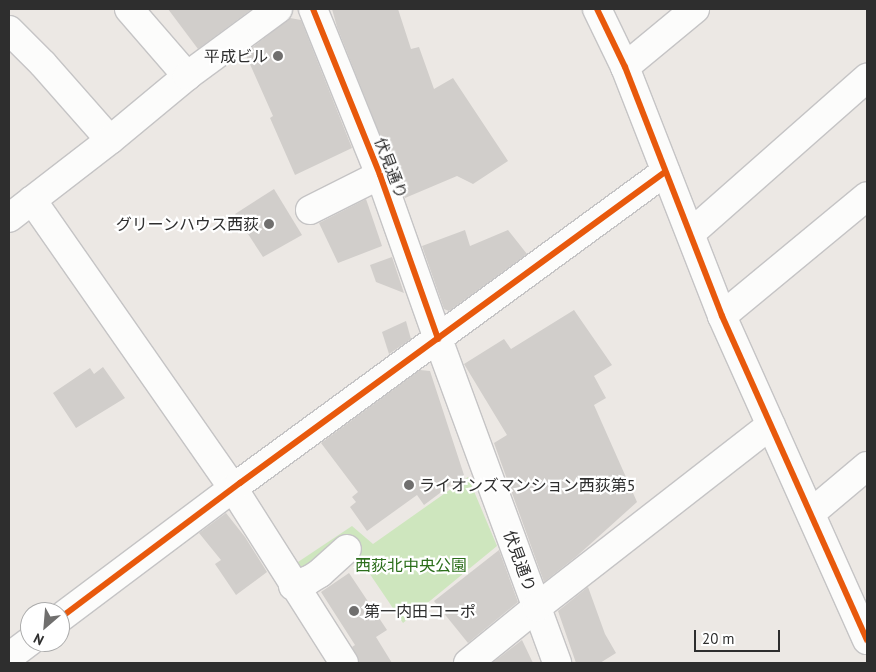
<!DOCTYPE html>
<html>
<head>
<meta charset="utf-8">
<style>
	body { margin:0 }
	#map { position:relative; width:876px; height:672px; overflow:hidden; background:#ece8e4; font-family:"PT Sans","Noto Sans JP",sans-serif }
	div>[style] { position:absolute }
	.green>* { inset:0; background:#cee6be }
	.building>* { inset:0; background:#d1cecb }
	.roads { filter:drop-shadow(1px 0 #c5c4c5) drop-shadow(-1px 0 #c5c4c5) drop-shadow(0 1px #c5c4c5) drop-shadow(0 -1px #c5c4c5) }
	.minor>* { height:28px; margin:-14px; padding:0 14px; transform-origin:14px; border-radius:14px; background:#fcfcfb }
	.cycleway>* { height:6px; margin:-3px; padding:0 3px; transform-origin:3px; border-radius:3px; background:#e8590c }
	.dots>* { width:14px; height:14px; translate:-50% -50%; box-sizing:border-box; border:2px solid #fff; border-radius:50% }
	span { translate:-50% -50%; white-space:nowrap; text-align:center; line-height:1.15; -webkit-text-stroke:4.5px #fff; paint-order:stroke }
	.poi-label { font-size:16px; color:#2e2e2e }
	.right { translate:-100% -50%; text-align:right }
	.left { translate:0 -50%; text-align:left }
	.street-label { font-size:16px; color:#2e2e2e }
	.park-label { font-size:16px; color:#2c6e1b }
	.frame { position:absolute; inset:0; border:10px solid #2e2e2e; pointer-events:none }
	.north { position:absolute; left:20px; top:602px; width:50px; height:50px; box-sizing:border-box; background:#fff; border:1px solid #ababab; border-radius:50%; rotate:207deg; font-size:14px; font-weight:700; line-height:20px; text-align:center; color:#2e2e2e }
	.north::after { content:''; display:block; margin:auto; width:18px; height:22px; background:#706f6e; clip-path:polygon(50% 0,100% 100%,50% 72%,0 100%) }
	.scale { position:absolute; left:694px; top:630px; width:86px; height:22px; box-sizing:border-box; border:2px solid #2e2e2e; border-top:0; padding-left:6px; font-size:15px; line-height:18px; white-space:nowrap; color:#2e2e2e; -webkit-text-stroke:4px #fff; paint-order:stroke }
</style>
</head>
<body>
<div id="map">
	<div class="green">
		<i style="clip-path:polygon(468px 477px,497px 546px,403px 623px,359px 558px,309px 595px,292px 566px,352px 526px,373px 544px)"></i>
	</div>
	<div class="building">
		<i style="clip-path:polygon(168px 9px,252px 9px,198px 49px)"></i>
		<i style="clip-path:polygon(332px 9px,398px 9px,411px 49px,419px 47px,434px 89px,453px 78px,508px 161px,473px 184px,457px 176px,405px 198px,337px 27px)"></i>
		<i style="clip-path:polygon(290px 18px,301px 20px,352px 148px,295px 175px,270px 118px,273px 116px,245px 53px)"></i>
		<i style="clip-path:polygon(274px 189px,302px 235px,263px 257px,235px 214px)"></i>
		<i style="clip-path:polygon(366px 199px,382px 246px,338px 263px,319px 223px)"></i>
		<i style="clip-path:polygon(465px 230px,470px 246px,508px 230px,527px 254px,449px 311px,444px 309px,422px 246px)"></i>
		<i style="clip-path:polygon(392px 257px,404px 293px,376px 282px,370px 265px)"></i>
		<i style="clip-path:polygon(574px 310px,612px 365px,594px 376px,606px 398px,594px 405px,637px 502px,577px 556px,544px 582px,494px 443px,507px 435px,464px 364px,504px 339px,511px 349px)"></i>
		<i style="clip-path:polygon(406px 321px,411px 339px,389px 354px,382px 332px)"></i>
		<i style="clip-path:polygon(103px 367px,125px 398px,76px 428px,53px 393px,90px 368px,94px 374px)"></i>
		<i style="clip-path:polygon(420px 370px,430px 371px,464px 475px,424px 505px,417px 495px,367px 531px,350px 507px,356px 502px,352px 497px,358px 492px,321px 443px)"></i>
		<i style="clip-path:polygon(226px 513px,245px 537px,267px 572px,236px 595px,215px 564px,221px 560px,199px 533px)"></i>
		<i style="clip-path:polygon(499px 550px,518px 602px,468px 643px,434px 601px)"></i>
		<i style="clip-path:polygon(349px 573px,387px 630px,376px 637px,392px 663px,359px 663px,352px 647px,355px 645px,321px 592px)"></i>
		<i style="clip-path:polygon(588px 587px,605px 634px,616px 653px,600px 663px,576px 663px,558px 611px)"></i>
		<i style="clip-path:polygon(522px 640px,533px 663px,492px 663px)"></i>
	</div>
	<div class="roads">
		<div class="minor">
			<i style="left:129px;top:9px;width:89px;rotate:49.1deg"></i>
			<i style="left:313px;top:9px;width:179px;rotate:68deg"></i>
			<i style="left:380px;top:175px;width:174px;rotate:70.5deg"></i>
			<i style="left:438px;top:339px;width:345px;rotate:69.8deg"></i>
			<i style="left:597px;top:9px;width:64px;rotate:64.2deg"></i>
			<i style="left:625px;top:67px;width:267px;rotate:68.7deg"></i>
			<i style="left:722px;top:316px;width:355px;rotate:65.9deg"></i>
			<i style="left:9px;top:30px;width:48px;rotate:45deg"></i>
			<i style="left:43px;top:64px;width:101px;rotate:48.6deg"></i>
			<i style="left:625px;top:67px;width:91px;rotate:-39.6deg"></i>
			<i style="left:32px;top:200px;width:351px;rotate:55.1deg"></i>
			<i style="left:233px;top:488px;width:207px;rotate:57.6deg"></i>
			<i style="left:310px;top:210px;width:78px;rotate:-26.6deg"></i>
			<i style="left:9px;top:218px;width:128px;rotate:-37.7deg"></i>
			<i style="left:110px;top:140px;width:100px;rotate:-39.7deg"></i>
			<i style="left:187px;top:76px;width:113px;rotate:-36.4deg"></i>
			<i style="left:691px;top:233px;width:235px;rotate:-41.4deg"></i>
			<i style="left:722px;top:316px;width:188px;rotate:-39.6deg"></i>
			<i style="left:811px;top:513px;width:73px;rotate:-40deg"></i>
			<i style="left:293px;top:586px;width:17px;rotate:-21deg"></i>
			<i style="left:309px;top:580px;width:13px;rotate:-32deg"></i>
			<i style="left:320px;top:573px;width:36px;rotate:-42deg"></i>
			<i style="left:60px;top:618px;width:225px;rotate:-36.9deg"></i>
			<i style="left:240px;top:483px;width:527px;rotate:-36.2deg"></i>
			<i style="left:9px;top:657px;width:26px;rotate:-37deg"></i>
			<i style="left:468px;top:663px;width:89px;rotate:-39.1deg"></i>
			<i style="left:537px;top:607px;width:296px;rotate:-37.9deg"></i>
		</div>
	</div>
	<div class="cycleway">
		<i style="left:313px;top:9px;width:179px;rotate:68deg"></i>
		<i style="left:380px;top:175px;width:174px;rotate:70.5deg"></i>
		<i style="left:597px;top:9px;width:64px;rotate:64.2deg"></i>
		<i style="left:625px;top:67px;width:267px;rotate:68.7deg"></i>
		<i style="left:722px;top:316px;width:355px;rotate:65.9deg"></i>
		<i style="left:60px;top:618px;width:225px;rotate:-36.9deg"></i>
		<i style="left:240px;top:483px;width:527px;rotate:-36.2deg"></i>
	</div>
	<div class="dots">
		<i style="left:278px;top:56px;background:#706f6e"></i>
		<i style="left:269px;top:224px;background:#706f6e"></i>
		<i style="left:409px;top:485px;background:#706f6e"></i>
		<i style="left:354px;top:611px;background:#706f6e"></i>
	</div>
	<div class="poi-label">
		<span class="right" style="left:268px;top:56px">平成ビル</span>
		<span class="right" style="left:259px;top:224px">グリーンハウス西荻</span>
		<span class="left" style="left:419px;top:485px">ライオンズマンション西荻第5</span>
		<span class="left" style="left:364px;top:611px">第一内田コーポ</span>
	</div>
	<div class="street-label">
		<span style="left:391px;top:168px;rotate:69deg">伏見通り</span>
		<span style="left:520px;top:561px;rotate:70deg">伏見通り</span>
	</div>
	<div class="park-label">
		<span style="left:411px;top:565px">西荻北中央公園</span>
	</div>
	<div class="frame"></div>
	<div class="north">N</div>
	<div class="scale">20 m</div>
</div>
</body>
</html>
